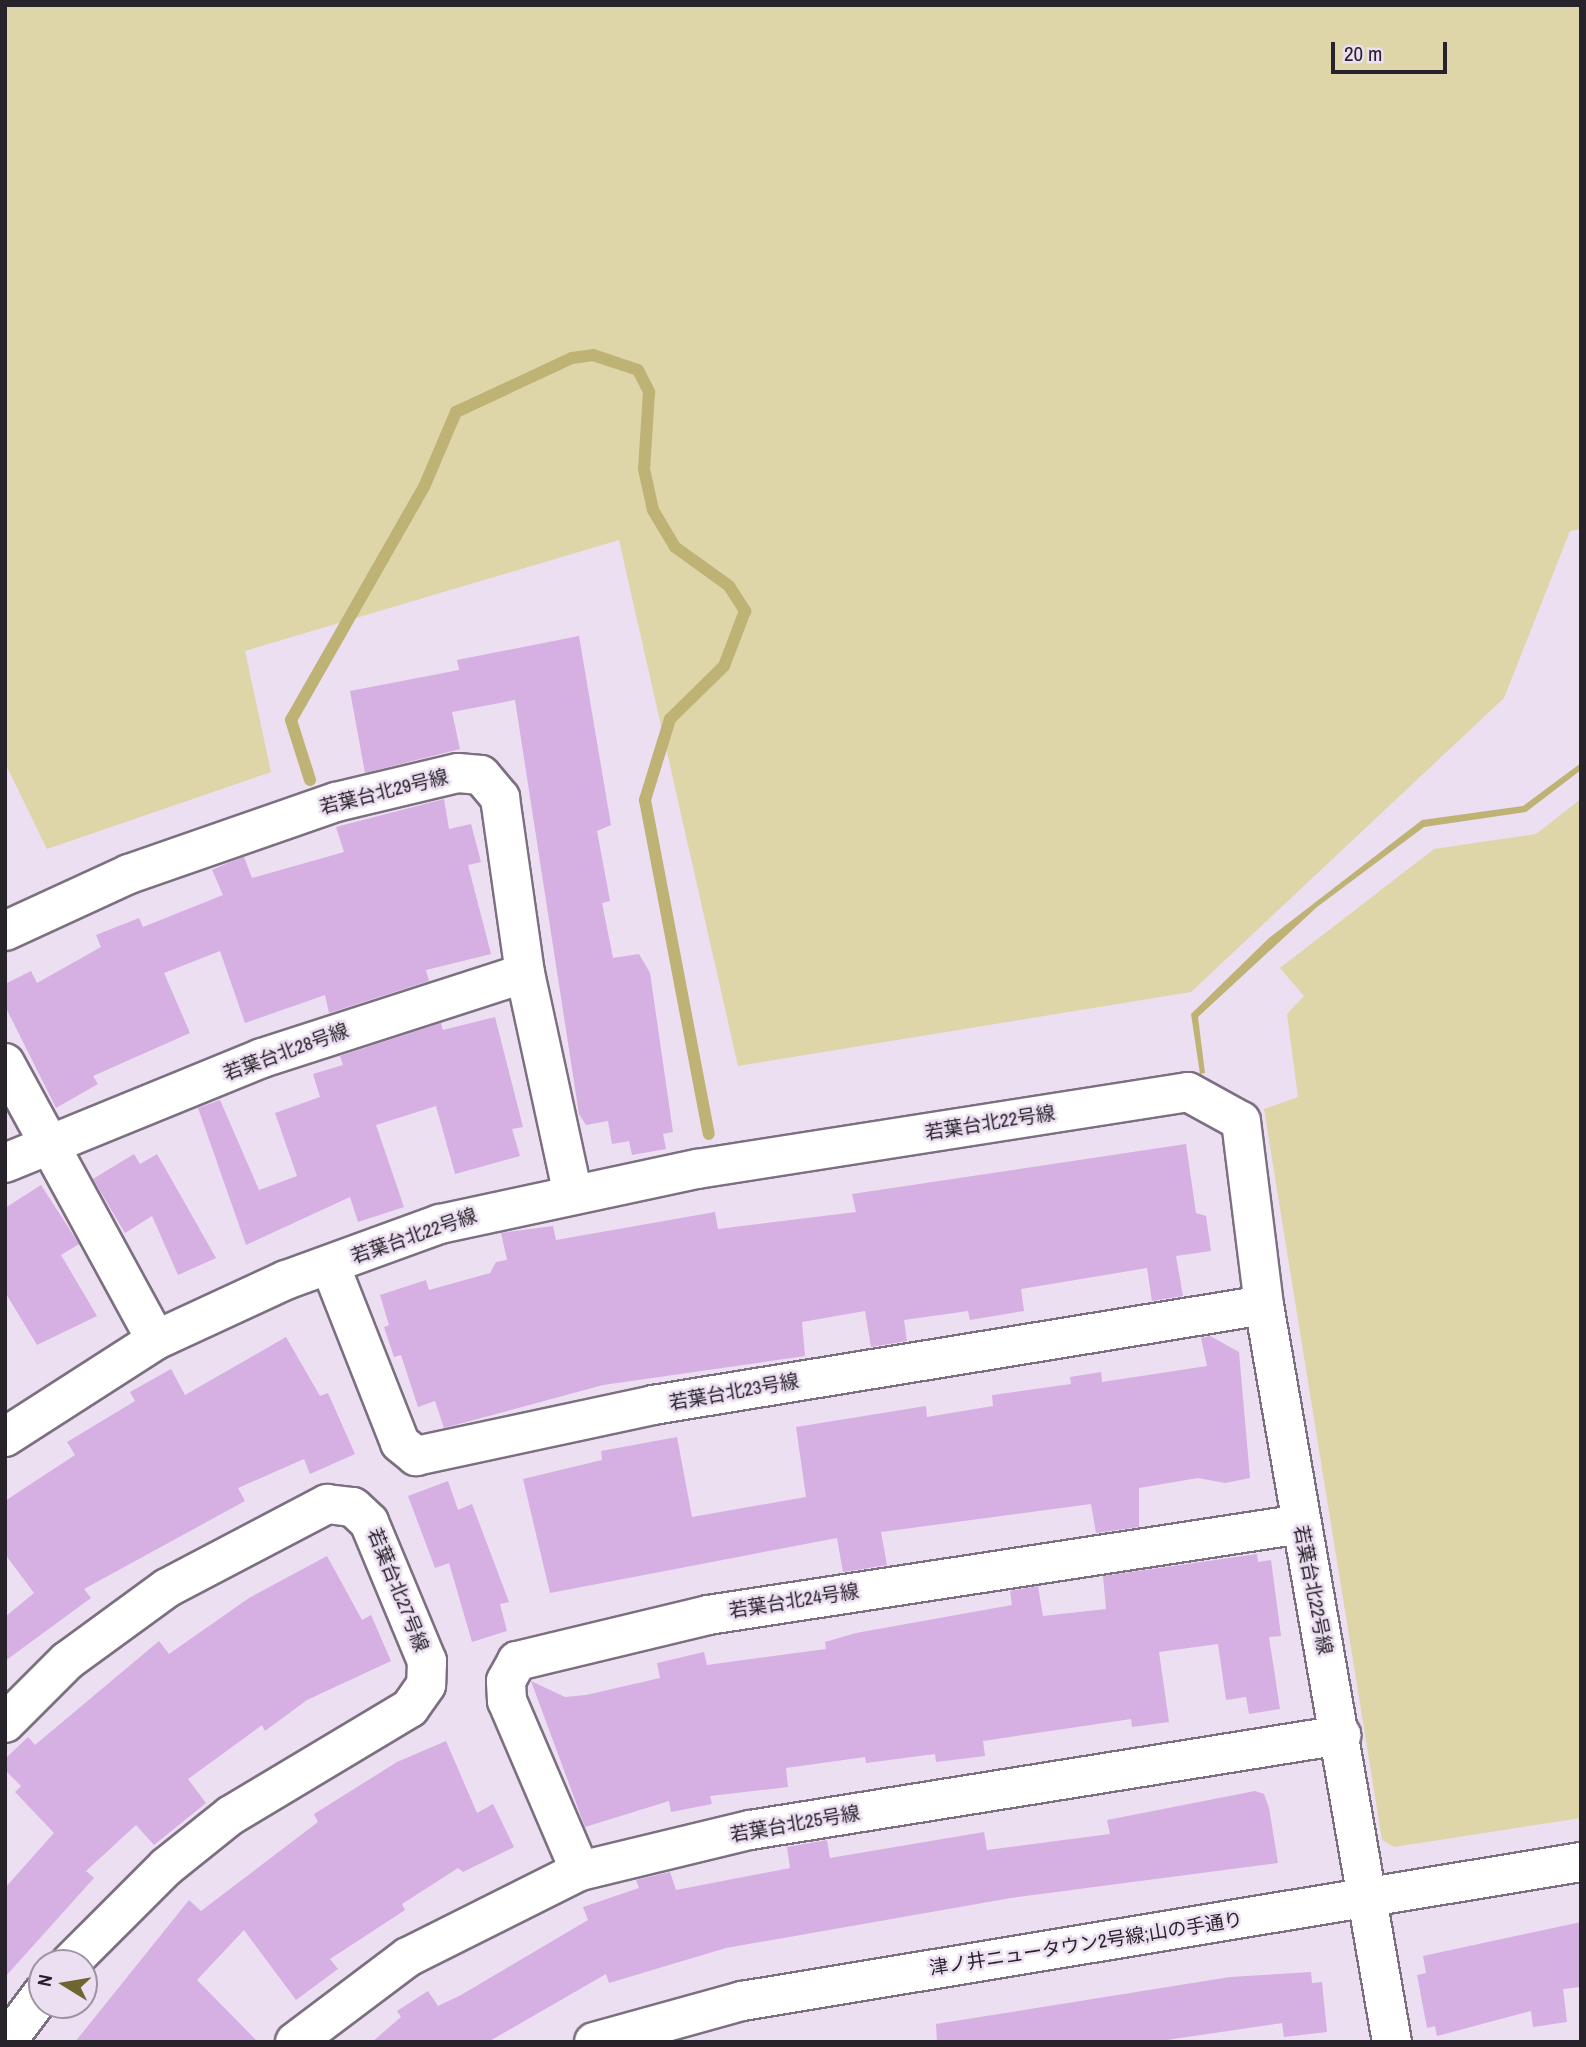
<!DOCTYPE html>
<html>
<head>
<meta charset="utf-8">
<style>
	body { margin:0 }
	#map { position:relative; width:1586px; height:2047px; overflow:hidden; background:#ecdff1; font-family:"Archivo Narrow","Noto Sans JP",sans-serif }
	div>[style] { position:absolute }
	.green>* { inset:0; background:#ded5a8 }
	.water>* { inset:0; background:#beb274 }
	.stream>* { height:12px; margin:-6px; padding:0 6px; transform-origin:6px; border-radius:6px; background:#beb274 }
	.building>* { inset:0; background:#d6afe3 }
	.roads { filter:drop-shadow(2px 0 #7c7080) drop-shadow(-2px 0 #7c7080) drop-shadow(0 2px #7c7080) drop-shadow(0 -2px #7c7080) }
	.minor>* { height:38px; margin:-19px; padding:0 19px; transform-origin:19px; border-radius:19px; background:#fff }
	.tertiary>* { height:38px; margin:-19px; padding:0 19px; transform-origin:19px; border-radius:19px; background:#fff }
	span { translate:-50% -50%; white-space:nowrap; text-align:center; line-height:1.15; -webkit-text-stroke:5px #ecdff1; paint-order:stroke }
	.street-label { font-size:19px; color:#28232a }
	.frame { position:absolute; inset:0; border:7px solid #28232a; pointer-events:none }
	.north { position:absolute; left:28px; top:1949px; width:70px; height:70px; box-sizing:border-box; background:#ecdff1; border:2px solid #9e94a1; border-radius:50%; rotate:281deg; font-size:19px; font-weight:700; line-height:28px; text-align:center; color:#28232a }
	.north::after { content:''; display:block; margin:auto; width:24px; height:32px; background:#6e6531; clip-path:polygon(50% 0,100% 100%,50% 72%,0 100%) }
	.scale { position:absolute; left:1331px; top:42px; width:116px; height:32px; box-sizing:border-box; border:4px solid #28232a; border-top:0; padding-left:9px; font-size:21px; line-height:24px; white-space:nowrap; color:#28232a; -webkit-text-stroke:5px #ecdff1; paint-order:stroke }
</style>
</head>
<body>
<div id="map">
	<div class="green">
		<i style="clip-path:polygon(5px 5px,1581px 5px,1581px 529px,1570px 531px,1504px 698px,1191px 992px,738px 1066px,619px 540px,245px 651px,271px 772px,47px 849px,5px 763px)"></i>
		<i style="clip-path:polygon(1581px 799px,1581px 1818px,1394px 1847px,1382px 1840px,1264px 1109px,1298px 1097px,1287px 1014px,1304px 996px,1280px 968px,1434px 849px,1536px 834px)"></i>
	</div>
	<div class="water">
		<i style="clip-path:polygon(1581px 763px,1581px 770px,1526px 812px,1424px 827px,1317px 907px,1198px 1017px,1205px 1073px,1200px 1074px,1191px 1014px,1269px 938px,1422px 820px,1523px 806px)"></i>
	</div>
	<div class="stream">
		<i style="left:310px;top:780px;width:63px;rotate:-107.6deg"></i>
		<i style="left:291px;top:720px;width:268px;rotate:-60.3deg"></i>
		<i style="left:424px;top:487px;width:82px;rotate:-66.9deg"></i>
		<i style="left:456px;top:412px;width:128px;rotate:-25deg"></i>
		<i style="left:572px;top:358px;width:21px;rotate:-8deg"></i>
		<i style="left:593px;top:355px;width:47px;rotate:18.4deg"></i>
		<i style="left:638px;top:370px;width:25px;rotate:63deg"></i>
		<i style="left:649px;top:392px;width:77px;rotate:93.7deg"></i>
		<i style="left:644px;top:469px;width:42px;rotate:77.6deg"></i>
		<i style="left:653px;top:510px;width:43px;rotate:59.3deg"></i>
		<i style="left:675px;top:547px;width:67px;rotate:35.8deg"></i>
		<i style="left:729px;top:586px;width:30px;rotate:57deg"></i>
		<i style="left:745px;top:611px;width:59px;rotate:110.9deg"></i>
		<i style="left:724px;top:666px;width:76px;rotate:135.5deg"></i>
		<i style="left:670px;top:719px;width:85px;rotate:107.2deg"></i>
		<i style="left:645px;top:800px;width:340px;rotate:79.2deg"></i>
	</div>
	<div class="building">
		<i style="clip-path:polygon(579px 636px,611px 825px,597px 831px,610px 901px,602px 903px,613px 958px,639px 954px,650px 973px,673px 1132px,663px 1134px,666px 1149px,632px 1155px,629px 1141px,612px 1144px,608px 1121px,586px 1125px,579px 1114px,515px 700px,452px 712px,460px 749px,365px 773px,350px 691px,459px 670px,457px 660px)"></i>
		<i style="clip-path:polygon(444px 799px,449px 829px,471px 824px,481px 862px,468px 865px,491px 954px,426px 970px,429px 981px,329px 1013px,325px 995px,245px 1023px,220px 951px,164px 973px,190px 1033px,93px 1076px,98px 1084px,56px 1108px,5px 1006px,5px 984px,31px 971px,37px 983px,101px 947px,96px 935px,139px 918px,143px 927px,223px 895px,212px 870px,228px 863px,244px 857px,252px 878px,344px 852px,336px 827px)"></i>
		<i style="clip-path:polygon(495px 1017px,523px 1127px,512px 1129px,520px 1156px,455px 1174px,436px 1106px,376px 1125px,404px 1207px,358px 1222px,350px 1197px,246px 1245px,198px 1108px,220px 1100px,259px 1190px,297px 1176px,275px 1113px,320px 1097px,313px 1074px,343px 1065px,340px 1056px,441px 1023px,443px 1030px)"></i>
		<i style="clip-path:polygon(1186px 1144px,1196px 1213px,1206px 1216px,1211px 1251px,1176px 1256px,1183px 1296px,1152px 1301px,1147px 1268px,1021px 1289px,1024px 1311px,970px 1320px,968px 1311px,904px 1320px,907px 1341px,871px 1347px,865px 1311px,802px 1322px,805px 1356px,603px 1385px,444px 1428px,435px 1401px,418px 1407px,401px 1355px,394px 1357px,384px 1327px,389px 1325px,380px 1295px,426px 1280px,429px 1290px,490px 1273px,496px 1262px,507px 1260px,501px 1233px,553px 1226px,556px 1240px,715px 1212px,718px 1229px,856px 1212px,852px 1194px)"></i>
		<i style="clip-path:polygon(134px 1154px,140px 1164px,157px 1154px,216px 1258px,178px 1275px,152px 1216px,125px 1233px,93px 1179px)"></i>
		<i style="clip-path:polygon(41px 1185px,79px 1244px,61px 1255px,97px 1316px,37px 1345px,5px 1292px,5px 1208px)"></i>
		<i style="clip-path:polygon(1210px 1336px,1239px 1352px,1250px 1478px,1225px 1483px,1198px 1478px,1139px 1488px,1139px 1527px,1096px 1533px,1091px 1504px,881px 1532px,887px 1565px,863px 1569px,843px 1572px,837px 1538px,550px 1593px,523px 1479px,602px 1460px,601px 1451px,677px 1437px,692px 1517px,806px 1497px,796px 1427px,926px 1406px,927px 1417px,993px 1406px,992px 1395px,1071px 1384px,1070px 1377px,1101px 1372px,1102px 1382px,1207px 1366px,1201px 1338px)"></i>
		<i style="clip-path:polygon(286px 1337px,320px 1396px,328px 1393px,355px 1454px,310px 1474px,304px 1459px,238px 1488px,245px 1501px,84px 1589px,91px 1598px,5px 1661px,5px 1617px,34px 1593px,5px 1554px,5px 1501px,75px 1455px,67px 1442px,135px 1401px,130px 1392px,171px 1369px,185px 1395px)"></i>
		<i style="clip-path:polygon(448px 1481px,458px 1510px,472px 1504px,509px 1602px,500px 1604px,507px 1631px,472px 1642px,449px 1563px,435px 1568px,408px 1496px)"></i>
		<i style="clip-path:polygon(1257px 1554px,1258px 1562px,1271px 1560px,1281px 1636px,1269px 1637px,1280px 1709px,1249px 1714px,1246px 1697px,1226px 1700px,1218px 1644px,1159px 1652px,1169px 1722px,1132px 1727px,1131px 1719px,983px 1741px,985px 1756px,936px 1762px,935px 1754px,866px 1763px,865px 1757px,786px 1768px,788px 1787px,710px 1796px,712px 1804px,671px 1812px,669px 1801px,585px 1827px,531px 1681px,565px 1697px,586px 1695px,660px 1678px,657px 1663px,704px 1652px,707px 1665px,826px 1649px,825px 1642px,856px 1633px,1012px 1605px,1010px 1591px,1038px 1586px,1043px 1616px,1106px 1609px,1103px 1576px)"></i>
		<i style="clip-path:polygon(327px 1556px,362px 1620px,371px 1615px,391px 1661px,307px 1700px,265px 1731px,262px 1725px,188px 1779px,206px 1803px,154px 1845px,136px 1825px,86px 1871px,94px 1878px,5px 1977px,5px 1888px,54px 1833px,15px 1792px,21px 1786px,5px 1770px,5px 1759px,28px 1737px,35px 1745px,159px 1641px,169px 1654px,249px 1598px)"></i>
		<i style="clip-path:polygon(446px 1741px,477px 1813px,493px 1804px,514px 1847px,463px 1872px,458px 1868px,402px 1904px,405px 1910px,330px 1959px,338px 1969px,296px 2000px,244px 1930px,197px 1980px,258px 2042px,75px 2042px,189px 1900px,201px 1911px,318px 1822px,314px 1814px,397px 1762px)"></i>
		<i style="clip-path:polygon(1255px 1791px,1264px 1794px,1269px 1808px,1278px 1863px,1011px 1898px,726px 1948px,609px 1983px,606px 1974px,488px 2042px,372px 2042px,401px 2017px,397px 2011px,428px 1991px,438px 2006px,461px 1995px,588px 1920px,583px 1907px,639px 1888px,636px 1880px,670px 1872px,676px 1890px,790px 1868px,787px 1847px,827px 1840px,830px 1858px,984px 1832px,987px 1850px,1110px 1834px,1107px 1820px)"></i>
		<i style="clip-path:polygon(1581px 1922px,1581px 1987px,1563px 1989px,1567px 2022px,1533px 2027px,1531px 2011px,1437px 2036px,1435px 2026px,1427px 2028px,1417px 1975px,1426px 1973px,1423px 1956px)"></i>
		<i style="clip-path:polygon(1311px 1972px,1312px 1983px,1322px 1982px,1327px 2032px,1284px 2037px,1282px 2023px,1153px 2042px,937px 2042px,936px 2024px,1230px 1977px)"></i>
	</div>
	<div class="roads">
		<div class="minor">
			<i style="left:5px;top:931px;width:136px;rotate:-24.7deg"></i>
			<i style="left:129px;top:874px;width:219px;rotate:-19.2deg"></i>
			<i style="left:336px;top:802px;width:125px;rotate:-13.4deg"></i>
			<i style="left:458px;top:773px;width:23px;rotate:5deg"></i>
			<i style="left:481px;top:775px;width:30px;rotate:50deg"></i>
			<i style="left:500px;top:798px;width:177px;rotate:81.9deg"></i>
			<i style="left:525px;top:973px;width:223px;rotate:77.8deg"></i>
			<i style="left:5px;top:1063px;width:315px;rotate:61.4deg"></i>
			<i style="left:5px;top:1163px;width:278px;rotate:-22.2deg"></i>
			<i style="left:262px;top:1058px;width:276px;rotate:-17.9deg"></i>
			<i style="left:330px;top:1265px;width:191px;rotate:68.5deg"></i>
			<i style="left:400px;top:1443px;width:21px;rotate:39deg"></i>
			<i style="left:416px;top:1456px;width:242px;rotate:-12.1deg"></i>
			<i style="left:653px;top:1405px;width:619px;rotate:-9.29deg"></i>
			<i style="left:5px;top:1437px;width:179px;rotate:-32.7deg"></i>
			<i style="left:156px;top:1340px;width:143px;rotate:-24.8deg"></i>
			<i style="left:286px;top:1280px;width:164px;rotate:-20deg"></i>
			<i style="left:440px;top:1224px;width:263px;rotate:-12.1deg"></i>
			<i style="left:697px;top:1169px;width:497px;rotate:-8.9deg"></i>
			<i style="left:1188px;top:1092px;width:60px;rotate:28.7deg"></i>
			<i style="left:1241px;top:1121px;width:185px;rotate:82.9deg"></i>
			<i style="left:1264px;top:1305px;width:748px;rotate:80.15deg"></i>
			<i style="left:5px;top:1723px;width:88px;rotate:-45deg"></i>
			<i style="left:67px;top:1661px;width:124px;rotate:-36.1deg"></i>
			<i style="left:167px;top:1588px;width:181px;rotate:-27.7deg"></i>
			<i style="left:327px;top:1504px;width:26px;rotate:7deg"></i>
			<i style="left:353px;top:1507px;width:22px;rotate:43deg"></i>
			<i style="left:369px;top:1522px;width:151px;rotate:67.4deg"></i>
			<i style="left:427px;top:1661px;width:24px;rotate:92deg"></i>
			<i style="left:426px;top:1685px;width:28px;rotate:125deg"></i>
			<i style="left:410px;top:1708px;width:209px;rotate:149.1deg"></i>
			<i style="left:231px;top:1815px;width:83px;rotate:141.3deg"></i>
			<i style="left:166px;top:1867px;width:136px;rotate:135deg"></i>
			<i style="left:580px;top:1871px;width:185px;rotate:-113.2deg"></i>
			<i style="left:507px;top:1701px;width:20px;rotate:-93deg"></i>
			<i style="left:506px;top:1681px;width:23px;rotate:-61deg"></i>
			<i style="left:517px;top:1661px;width:196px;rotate:-13.5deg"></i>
			<i style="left:708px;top:1615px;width:600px;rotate:-8.72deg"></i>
			<i style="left:6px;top:2042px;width:60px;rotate:-53.1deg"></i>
			<i style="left:295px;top:2042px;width:141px;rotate:-37deg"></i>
			<i style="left:408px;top:1957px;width:192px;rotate:-26.6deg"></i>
			<i style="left:580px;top:1871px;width:175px;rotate:-13.6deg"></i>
			<i style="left:750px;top:1830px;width:599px;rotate:-9.13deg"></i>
		</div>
		<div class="tertiary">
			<i style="left:594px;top:2042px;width:154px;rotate:-15.5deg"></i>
			<i style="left:742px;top:2001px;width:850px;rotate:-9.41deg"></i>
		</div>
	</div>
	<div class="street-label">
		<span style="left:384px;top:792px;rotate:-14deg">若葉台北29号線</span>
		<span style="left:286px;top:1052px;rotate:-20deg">若葉台北28号線</span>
		<span style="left:990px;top:1123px;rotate:-9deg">若葉台北22号線</span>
		<span style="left:414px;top:1236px;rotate:-19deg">若葉台北22号線</span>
		<span style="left:734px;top:1392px;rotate:-10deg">若葉台北23号線</span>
		<span style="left:398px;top:1590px;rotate:68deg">若葉台北27号線</span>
		<span style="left:1313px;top:1590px;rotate:79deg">若葉台北22号線</span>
		<span style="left:794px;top:1601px;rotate:-9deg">若葉台北24号線</span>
		<span style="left:795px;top:1824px;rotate:-10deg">若葉台北25号線</span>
		<span style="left:1086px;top:1944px;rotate:-9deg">津ノ井ニュータウン2号線;山の手通り</span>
	</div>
	<div class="frame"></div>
	<div class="north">N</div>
	<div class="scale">20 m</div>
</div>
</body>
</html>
